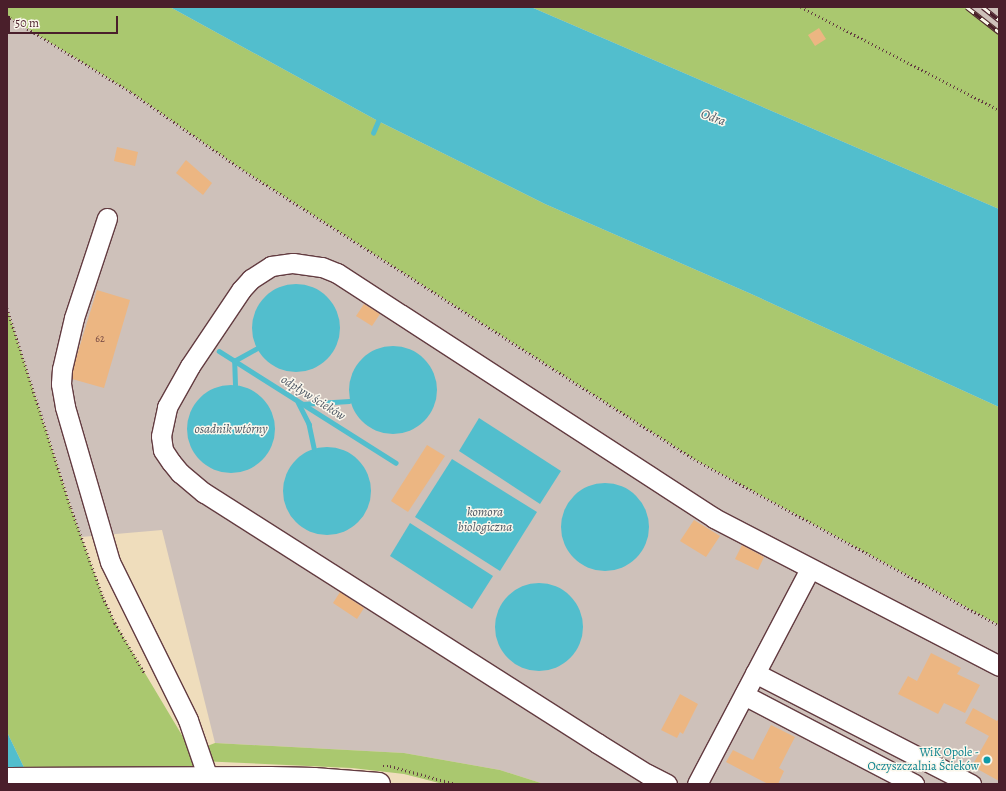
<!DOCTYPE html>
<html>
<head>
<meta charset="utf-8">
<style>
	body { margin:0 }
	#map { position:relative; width:1006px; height:791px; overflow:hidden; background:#efddbc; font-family:Alegreya,serif }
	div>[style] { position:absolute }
	.industrial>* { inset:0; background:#cec1ba }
	.green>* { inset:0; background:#aac86f }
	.water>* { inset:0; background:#52becd }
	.round { border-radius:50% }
	.stream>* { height:4.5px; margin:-2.25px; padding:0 2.25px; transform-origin:2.25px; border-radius:2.25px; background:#52becd }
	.building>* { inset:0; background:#ecb682 }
	.path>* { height:2.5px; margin-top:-1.25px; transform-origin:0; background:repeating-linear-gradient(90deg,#633c41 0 1px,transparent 0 4px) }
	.roads { filter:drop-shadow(1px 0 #633c41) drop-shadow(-1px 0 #633c41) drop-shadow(0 1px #633c41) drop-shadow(0 -1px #633c41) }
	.minor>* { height:19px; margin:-9.5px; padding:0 9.5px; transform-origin:9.5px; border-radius:9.5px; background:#fff }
	.major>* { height:22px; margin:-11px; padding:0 11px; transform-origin:11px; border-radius:11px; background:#fff }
	.rail>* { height:4.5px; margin-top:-2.25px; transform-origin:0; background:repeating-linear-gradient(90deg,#fbf7ec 0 9px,#4a1f2b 0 18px); box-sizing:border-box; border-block:1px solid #4a1f2b }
	.dots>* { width:11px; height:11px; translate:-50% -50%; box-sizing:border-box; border:2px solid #fbf7ec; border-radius:50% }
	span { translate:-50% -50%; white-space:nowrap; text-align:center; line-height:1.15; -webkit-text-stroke:3px #fbf7ec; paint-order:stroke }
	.number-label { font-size:10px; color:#724541 }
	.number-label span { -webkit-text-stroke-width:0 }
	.culture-label { font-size:12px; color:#0d838f }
	.right { translate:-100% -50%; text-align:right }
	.water-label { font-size:13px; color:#4d5764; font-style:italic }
	.frame { position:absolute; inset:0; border:8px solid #4a1f2b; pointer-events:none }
	.scale { position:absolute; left:8px; top:16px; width:110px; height:18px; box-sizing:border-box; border:2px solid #4a1f2b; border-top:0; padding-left:5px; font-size:12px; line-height:14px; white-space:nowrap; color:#4a1f2b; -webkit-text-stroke:3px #fbf7ec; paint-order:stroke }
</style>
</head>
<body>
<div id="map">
	<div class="industrial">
		<i style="clip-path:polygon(969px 7px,999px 7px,999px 30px)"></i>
		<i style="clip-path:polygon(7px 16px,131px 92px,243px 170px,694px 459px,999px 625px,999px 784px,544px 784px,500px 770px,404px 753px,215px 743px,162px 530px,81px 537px,7px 308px)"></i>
	</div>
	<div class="green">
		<i style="clip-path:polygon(7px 7px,170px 7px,378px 121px,545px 204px,749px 293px,999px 407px,999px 625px,694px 459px,243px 170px,131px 92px,7px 16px)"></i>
		<i style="clip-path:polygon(531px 7px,969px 7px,999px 30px,999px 209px)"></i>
		<i style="clip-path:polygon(7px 308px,71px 508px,103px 597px,115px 623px,192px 752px,215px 743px,404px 753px,500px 770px,544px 784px,443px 784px,404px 774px,352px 768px,199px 761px,208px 784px,32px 784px,7px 732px)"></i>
	</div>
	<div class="water">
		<i style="clip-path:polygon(170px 7px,531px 7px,999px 209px,999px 407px,749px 293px,545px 204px,378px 121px)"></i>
		<i class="round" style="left:252px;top:284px;width:88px;height:88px"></i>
		<i class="round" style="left:349px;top:346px;width:88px;height:88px"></i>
		<i class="round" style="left:187px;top:385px;width:88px;height:88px"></i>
		<i style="clip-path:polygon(479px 418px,561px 471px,540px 504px,459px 451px)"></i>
		<i class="round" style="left:283px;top:447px;width:88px;height:88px"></i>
		<i style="clip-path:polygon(452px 459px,537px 512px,500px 571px,415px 517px)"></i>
		<i class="round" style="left:561px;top:483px;width:88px;height:88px"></i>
		<i style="clip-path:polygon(410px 523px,493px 576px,472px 609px,390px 556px)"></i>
		<i class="round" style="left:495px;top:583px;width:88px;height:88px"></i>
		<i style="clip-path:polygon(7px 732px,32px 784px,7px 784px)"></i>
	</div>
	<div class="stream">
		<i style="left:373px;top:133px;width:13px;rotate:-67deg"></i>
		<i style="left:219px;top:351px;width:209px;rotate:32.3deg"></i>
		<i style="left:235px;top:385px;width:24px;rotate:-92deg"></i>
		<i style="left:234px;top:361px;width:25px;rotate:-29deg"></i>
		<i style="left:298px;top:402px;width:25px;rotate:63deg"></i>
		<i style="left:309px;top:424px;width:25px;rotate:78deg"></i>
		<i style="left:302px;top:404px;width:47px;rotate:-3.7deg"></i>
	</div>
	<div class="building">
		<i style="clip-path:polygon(819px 28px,826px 39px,815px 46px,808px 35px)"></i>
		<i style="clip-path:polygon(117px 147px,138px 152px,135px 166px,114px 161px)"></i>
		<i style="clip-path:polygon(186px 160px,212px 183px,203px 195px,176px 173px)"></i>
		<i style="clip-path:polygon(97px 290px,130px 300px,104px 388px,72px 379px,74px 365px)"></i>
		<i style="clip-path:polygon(364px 304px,380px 314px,372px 326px,356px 316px)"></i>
		<i style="clip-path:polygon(427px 445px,445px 456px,408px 512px,391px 501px)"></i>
		<i style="clip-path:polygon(694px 520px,720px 536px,706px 557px,680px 541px)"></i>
		<i style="clip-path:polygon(742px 545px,764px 557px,758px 570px,735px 559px)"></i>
		<i style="clip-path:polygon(340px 592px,364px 608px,357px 619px,333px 603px)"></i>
		<i style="clip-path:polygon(931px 653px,961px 668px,957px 674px,980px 685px,965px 713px,944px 703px,938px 714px,898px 694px,908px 676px,917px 681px)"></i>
		<i style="clip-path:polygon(680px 694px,698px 704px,683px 734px,680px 732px,677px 738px,661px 730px)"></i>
		<i style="clip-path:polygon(973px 708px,997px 721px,999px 718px,999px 781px,972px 766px,989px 736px,965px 723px)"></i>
		<i style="clip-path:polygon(771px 725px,795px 737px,779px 768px,784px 771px,778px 784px,768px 784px,726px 762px,733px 750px,753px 760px)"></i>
	</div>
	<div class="path">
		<i style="left:801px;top:7px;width:223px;rotate:27.5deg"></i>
		<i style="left:7px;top:16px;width:145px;rotate:31.5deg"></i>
		<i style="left:131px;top:92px;width:136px;rotate:34.9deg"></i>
		<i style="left:243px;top:170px;width:536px;rotate:32.65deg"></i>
		<i style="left:694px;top:459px;width:347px;rotate:28.6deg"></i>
		<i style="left:7px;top:308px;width:210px;rotate:72.3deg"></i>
		<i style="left:71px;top:508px;width:95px;rotate:70.2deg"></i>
		<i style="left:103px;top:597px;width:29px;rotate:65deg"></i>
		<i style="left:115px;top:623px;width:59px;rotate:59.5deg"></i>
		<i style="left:383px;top:766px;width:7px"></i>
		<i style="left:390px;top:766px;width:68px;rotate:15.3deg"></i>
	</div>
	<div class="roads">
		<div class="minor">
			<i style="left:107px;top:218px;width:105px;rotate:108.3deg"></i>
			<i style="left:74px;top:318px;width:52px;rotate:103.2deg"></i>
			<i style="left:62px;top:369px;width:15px;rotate:94deg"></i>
			<i style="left:61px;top:384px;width:23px;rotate:80deg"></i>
			<i style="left:65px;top:407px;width:161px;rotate:73.8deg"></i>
			<i style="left:110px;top:562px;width:176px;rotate:63.7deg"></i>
			<i style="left:188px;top:720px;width:61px;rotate:71deg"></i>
			<i style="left:755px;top:673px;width:243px;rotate:27.2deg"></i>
			<i style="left:744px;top:695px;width:192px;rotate:27.6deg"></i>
			<i style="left:667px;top:784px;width:22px;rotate:-153deg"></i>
			<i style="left:647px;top:774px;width:59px;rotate:-148.2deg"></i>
			<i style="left:597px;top:743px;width:466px;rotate:-147.5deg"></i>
			<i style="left:204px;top:493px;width:31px;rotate:-140deg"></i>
			<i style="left:180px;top:473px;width:14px;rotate:-129deg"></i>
			<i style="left:171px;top:462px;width:14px;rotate:-124deg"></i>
			<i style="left:163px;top:450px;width:14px;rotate:-98deg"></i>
			<i style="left:161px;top:436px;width:30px;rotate:-78deg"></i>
			<i style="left:167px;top:407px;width:47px;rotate:-60.7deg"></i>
			<i style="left:190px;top:366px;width:92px;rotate:-56.1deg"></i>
			<i style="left:241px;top:290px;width:15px;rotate:-48deg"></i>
			<i style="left:251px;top:279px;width:24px;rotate:-33deg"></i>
			<i style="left:271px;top:266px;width:22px;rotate:-8deg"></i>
			<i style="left:293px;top:263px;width:29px;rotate:8deg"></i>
			<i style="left:322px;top:267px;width:16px;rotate:22deg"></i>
			<i style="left:337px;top:273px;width:450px;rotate:33deg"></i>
			<i style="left:714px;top:518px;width:321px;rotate:27.4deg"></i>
			<i style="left:697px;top:784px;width:243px;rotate:-62.3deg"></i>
		</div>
		<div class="major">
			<i style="left:7px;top:779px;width:263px;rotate:-0.2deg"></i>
			<i style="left:270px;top:778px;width:44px;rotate:1.3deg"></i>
			<i style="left:314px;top:779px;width:65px;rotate:4.4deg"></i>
		</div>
	</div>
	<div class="rail">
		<i style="left:967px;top:7px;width:41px;rotate:38deg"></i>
		<i style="left:983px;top:7px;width:21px;rotate:39deg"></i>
	</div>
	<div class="dots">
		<i style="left:987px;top:760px;background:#0f9aa8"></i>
	</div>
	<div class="number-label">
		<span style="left:100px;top:339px">62</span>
	</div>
	<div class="culture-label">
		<span class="right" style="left:979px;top:760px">WiK Opole -<br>Oczyszczalnia Ścieków</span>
	</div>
	<div class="water-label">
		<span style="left:713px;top:118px;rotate:20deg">Odra</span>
		<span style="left:313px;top:398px;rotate:32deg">odpływ ścieków</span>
		<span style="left:231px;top:429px">osadnik wtórny</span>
		<span style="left:485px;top:520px">komora<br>biologiczna</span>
	</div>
	<div class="frame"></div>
	<div class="scale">50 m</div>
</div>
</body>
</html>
